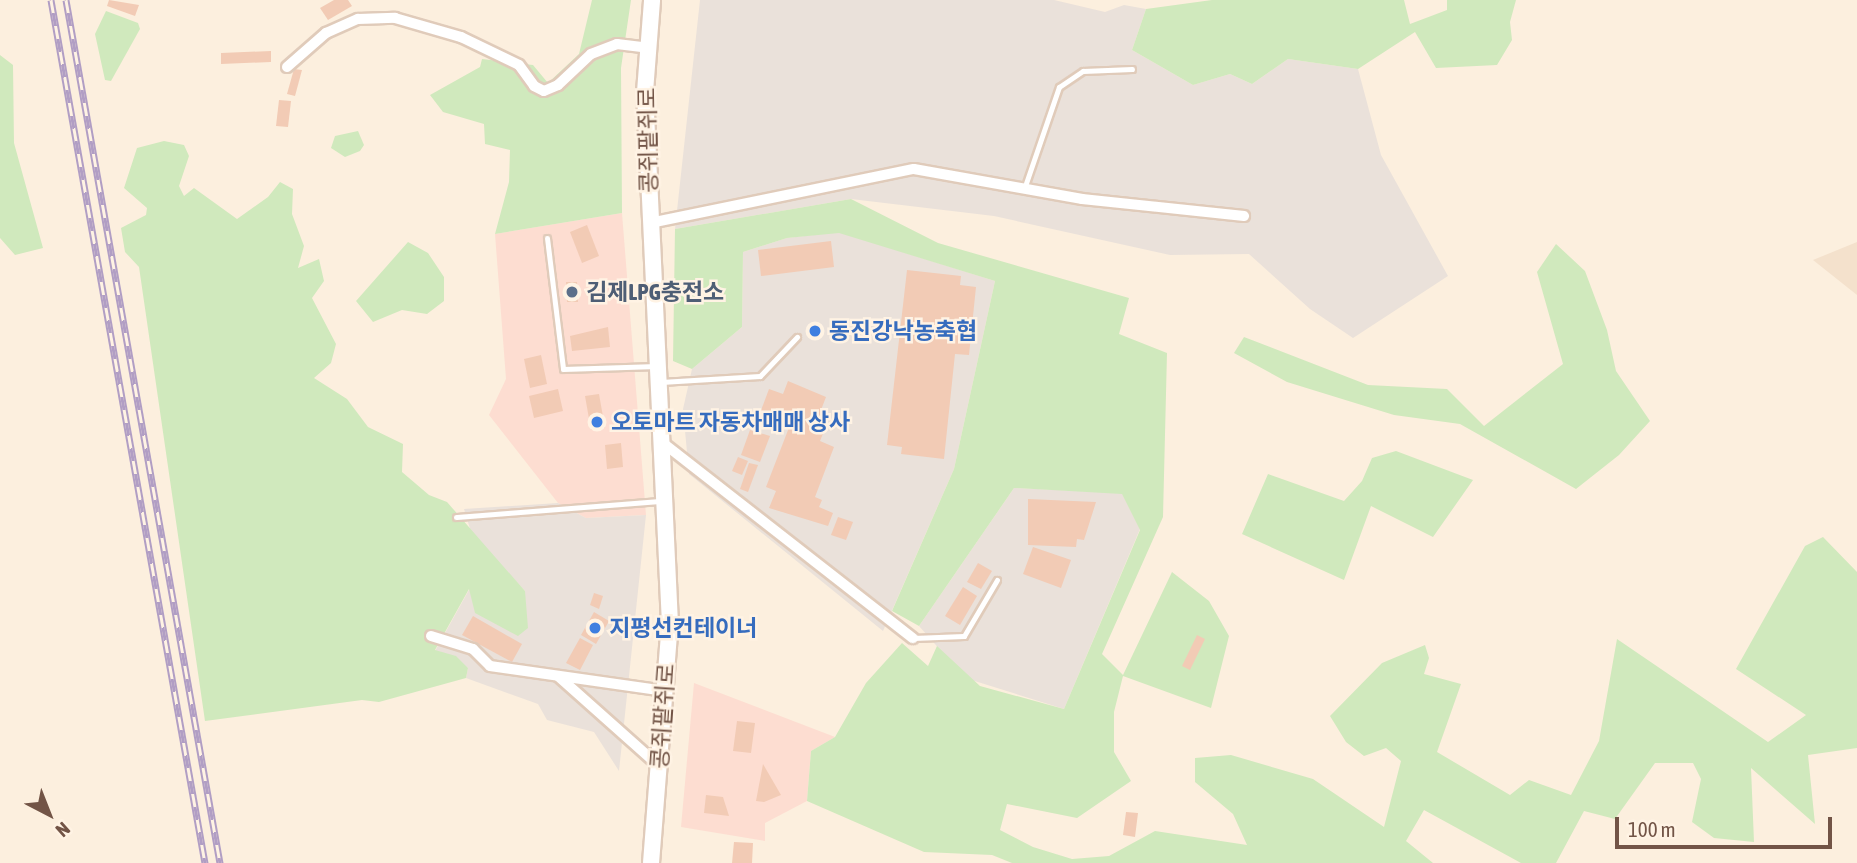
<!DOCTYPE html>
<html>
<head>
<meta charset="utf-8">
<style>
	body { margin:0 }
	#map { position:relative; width:1857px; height:863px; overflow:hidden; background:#fcefde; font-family:"Asap Condensed","Noto Sans KR",sans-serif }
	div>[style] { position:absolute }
	.residential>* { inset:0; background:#f4e1cc }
	.commercial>* { inset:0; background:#fdddd1 }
	.industrial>* { inset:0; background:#eae1da }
	.green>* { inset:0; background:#d0e9bd }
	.building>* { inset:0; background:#f2cbb5 }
	.roads { filter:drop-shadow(2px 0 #e0cbba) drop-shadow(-2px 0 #e0cbba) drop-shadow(0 2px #e0cbba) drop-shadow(0 -2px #e0cbba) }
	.service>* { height:5px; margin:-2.5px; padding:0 2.5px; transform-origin:2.5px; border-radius:2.5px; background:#fff }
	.minor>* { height:10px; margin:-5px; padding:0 5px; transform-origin:5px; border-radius:5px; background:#fff }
	.secondary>* { height:16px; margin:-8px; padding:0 8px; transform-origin:8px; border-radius:8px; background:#fff }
	.rail>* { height:7px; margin-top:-3.5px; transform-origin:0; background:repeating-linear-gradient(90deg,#fff3e4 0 13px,#b19ec4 0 26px); box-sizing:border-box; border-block:2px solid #b19ec4 }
	.dots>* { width:19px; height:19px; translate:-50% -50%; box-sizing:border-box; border:4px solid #fff3e4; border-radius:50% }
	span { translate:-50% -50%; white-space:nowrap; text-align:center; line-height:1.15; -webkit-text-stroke:5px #fff3e4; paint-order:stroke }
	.street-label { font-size:23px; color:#725446 }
	.service-label { font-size:23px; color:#4e5e75; font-weight:700 }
	.left { translate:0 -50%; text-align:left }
	.shop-label { font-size:23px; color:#366cbe; font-weight:700 }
	.north { position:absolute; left:14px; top:779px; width:70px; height:70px; -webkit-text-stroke:5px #fff3e4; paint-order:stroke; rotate:138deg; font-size:19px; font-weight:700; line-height:28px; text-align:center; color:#725446 }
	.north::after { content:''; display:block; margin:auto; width:24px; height:32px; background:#725446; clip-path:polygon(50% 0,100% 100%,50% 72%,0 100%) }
	.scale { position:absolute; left:1615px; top:817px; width:217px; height:32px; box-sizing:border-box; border:4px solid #725446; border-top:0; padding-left:9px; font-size:21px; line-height:24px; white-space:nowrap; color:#725446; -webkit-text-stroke:5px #fff3e4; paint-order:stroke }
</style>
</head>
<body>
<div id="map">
	<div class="residential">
		<i style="clip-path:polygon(1857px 242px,1857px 295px,1813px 260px)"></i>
	</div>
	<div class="commercial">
		<i style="clip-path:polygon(622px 213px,646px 515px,586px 518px,558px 503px,489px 415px,506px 379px,495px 234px)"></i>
		<i style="clip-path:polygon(694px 683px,835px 737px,811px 751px,807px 801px,765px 823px,765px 841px,681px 827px)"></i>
	</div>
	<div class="industrial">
		<i style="clip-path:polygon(700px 0,1054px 0,1105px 12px,1124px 5px,1146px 9px,1132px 50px,1193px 85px,1230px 74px,1252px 84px,1288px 59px,1358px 69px,1381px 155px,1448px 276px,1353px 338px,1310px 309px,1249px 254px,1170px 255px,994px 216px,851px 199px,675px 229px)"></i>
		<i style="clip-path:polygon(839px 232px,995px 281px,954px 469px,883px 631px,689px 474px,683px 409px,692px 369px,742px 327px,743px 252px,787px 238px)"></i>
		<i style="clip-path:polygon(1014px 488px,1122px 493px,1140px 529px,1064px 709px,965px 678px,919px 626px)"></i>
		<i style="clip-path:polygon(558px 503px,586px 518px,646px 515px,619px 771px,594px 732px,547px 720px,538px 704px,466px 678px,468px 668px,435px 651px,470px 588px,525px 591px,471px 532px,464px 509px)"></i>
	</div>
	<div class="green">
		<i style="clip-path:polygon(592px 0,631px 0,621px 68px,622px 213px,495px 234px,509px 182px,510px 150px,485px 144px,484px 124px,443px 112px,430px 95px,480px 67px,482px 59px,533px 65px,548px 83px,579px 54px)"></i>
		<i style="clip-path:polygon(1212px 0,1404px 0,1410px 24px,1447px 10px,1447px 0,1516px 0,1510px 22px,1512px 40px,1497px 65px,1436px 68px,1415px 32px,1358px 69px,1288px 59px,1252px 84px,1230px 74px,1193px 85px,1132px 50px,1146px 9px)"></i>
		<i style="clip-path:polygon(106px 11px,138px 23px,140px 29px,111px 81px,105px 80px,95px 34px)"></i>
		<i style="clip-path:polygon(0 55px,13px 65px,14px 143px,43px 248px,15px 255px,0 238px)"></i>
		<i style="clip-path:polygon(358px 131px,364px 145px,360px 151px,345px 157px,331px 148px,335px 136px)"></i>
		<i style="clip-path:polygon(164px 141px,184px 145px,189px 156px,179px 186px,184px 196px,194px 188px,237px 219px,268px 197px,280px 182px,293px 189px,292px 214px,304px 246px,298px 268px,319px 259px,324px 281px,312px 298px,336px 344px,331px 363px,314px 378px,347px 399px,368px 427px,403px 444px,402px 472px,429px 495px,447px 502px,525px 591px,528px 628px,518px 636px,475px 613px,469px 589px,435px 650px,456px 656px,468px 668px,466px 678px,379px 702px,362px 700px,205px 721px,139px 267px,125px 252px,121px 228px,146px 215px,147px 208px,124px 188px,137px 148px)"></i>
		<i style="clip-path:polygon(851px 199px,938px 243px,1129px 298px,1119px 334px,1167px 353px,1163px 517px,1102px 654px,1123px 675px,1172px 572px,1209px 601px,1229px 636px,1211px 708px,1123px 676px,1114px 712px,1114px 752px,1131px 781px,1077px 818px,1007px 804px,1000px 830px,1033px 847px,1072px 859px,1109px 856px,1155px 831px,1247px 845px,1233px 814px,1195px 782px,1195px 758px,1231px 755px,1313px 779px,1384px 827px,1401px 761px,1386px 748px,1364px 756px,1346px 742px,1330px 716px,1382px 663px,1425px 645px,1429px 658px,1424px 674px,1461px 684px,1437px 752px,1510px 795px,1529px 780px,1571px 795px,1599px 741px,1617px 639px,1768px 742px,1806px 715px,1736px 669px,1805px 546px,1823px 537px,1857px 572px,1857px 748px,1808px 755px,1815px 824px,1751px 768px,1754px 842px,1714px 838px,1692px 822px,1701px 779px,1693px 763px,1655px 763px,1615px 819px,1584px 811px,1556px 863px,1521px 863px,1424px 810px,1406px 841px,1433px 863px,1012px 863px,992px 855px,924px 852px,807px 801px,811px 751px,835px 737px,866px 683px,902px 643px,928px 666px,937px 646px,980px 686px,1064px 709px,1140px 530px,1122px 494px,1014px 488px,919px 626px,892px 611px,954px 469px,995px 281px,839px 233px,787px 238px,743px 252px,742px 327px,692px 369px,673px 361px,675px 229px)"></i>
		<i style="clip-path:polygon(408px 242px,428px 253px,444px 277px,444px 301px,427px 314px,402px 310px,373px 322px,356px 301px)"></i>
		<i style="clip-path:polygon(1556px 244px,1585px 271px,1607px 330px,1616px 371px,1650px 421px,1619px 455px,1576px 489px,1460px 424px,1394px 415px,1287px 382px,1234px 353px,1244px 337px,1368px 385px,1447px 389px,1484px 426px,1563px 364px,1537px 272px)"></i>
		<i style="clip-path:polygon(1396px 451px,1473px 480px,1433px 537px,1371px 506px,1344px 580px,1242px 534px,1268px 474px,1344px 501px,1362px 481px,1372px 458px)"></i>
	</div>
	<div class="building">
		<i style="clip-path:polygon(109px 0,139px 5px,135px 16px,107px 6px)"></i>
		<i style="clip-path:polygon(334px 0,348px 0,352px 6px,328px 20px,320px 8px)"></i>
		<i style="clip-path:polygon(271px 51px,271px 62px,221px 64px,221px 53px)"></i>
		<i style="clip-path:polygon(294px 69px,302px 70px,295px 96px,287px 94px)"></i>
		<i style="clip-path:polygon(279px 100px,291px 101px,288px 127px,276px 126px)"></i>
		<i style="clip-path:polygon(587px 225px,599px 256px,582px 263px,570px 232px)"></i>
		<i style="clip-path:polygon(831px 241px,834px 267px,761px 276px,758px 250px)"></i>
		<i style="clip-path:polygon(907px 270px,961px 276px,960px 285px,976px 287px,969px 355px,955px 354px,944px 459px,901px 454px,902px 447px,887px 445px)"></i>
		<i style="clip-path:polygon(566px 282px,577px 282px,578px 302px,567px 302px)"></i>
		<i style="clip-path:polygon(608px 327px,610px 347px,572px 351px,570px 336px)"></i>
		<i style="clip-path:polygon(541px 355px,547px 384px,530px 388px,524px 359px)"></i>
		<i style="clip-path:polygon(788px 381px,826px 397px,821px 410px,831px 414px,820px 441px,834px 447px,815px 497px,822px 500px,819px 507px,833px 513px,828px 526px,769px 508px,776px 491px,766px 487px,790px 425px,760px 413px,769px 389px,783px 394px)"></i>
		<i style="clip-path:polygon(558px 389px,563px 411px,534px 418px,529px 396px)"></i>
		<i style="clip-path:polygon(599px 394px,605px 428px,591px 430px,585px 396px)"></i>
		<i style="clip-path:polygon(750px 430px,770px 436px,760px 462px,741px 455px)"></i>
		<i style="clip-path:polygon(621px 443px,623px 467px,607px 469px,605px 445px)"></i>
		<i style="clip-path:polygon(738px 457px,748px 461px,742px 475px,732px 471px)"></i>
		<i style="clip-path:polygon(749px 463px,758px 465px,748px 492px,740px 489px)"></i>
		<i style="clip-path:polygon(1028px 499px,1096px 502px,1084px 540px,1077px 539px,1076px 547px,1028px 545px)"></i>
		<i style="clip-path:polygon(838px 517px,853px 522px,846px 540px,831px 535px)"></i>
		<i style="clip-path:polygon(1033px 547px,1071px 560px,1061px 588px,1023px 574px)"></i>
		<i style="clip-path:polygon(978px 563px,992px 571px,981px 589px,967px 582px)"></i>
		<i style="clip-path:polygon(963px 587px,977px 596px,960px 625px,945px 616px)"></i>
		<i style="clip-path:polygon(594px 593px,603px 596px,599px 609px,590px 605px)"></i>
		<i style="clip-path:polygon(594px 612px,609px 621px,596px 644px,581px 635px)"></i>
		<i style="clip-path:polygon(473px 616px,522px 644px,512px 662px,462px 635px)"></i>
		<i style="clip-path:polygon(1197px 635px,1205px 639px,1190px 670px,1182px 666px)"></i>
		<i style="clip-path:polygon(580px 638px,593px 645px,580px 670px,566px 663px)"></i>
		<i style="clip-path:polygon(737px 721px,755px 723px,751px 753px,733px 751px)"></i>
		<i style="clip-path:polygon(763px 764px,781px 795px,764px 802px,756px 801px)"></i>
		<i style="clip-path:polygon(706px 795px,723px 797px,729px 816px,704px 813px)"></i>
		<i style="clip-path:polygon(1126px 812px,1138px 813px,1135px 837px,1123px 835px)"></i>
		<i style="clip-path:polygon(734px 842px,753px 843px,752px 863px,732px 863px)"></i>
	</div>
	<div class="roads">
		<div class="service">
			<i style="left:1024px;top:189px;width:108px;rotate:-71.1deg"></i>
			<i style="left:1059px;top:87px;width:29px;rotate:-34deg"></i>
			<i style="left:1083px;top:71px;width:49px;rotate:-2.3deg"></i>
			<i style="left:547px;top:238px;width:132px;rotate:83deg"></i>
			<i style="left:563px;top:369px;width:94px;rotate:-1.8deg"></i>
			<i style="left:661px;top:382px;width:99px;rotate:-3.5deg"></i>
			<i style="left:760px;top:376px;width:54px;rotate:-46.5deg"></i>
			<i style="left:456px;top:517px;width:205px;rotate:-4.5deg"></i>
			<i style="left:913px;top:638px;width:51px;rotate:-2.2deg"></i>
			<i style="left:964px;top:636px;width:65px;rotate:-59.5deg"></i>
		</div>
		<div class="minor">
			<i style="left:287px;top:67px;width:52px;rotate:-41.1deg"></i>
			<i style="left:326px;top:33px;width:35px;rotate:-24deg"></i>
			<i style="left:358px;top:19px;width:37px;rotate:-2deg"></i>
			<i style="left:395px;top:18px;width:69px;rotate:16.1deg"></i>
			<i style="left:461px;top:37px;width:64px;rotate:25.8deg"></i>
			<i style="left:519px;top:65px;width:26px;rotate:54deg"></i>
			<i style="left:534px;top:86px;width:11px;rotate:27deg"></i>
			<i style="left:544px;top:91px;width:15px;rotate:-23deg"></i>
			<i style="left:558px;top:85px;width:45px;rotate:-43.2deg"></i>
			<i style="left:591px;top:54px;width:28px;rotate:-21deg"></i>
			<i style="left:617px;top:44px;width:31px;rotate:7deg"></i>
			<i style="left:650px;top:223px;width:269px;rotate:-11.6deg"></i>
			<i style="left:914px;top:169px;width:171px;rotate:10.1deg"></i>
			<i style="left:1082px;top:199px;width:163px;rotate:6deg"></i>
			<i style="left:663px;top:443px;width:317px;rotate:38deg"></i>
			<i style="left:431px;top:636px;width:44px;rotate:17.2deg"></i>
			<i style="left:473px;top:649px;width:24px;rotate:45deg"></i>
			<i style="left:490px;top:666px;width:177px;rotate:8.1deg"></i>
			<i style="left:558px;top:676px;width:135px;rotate:41.7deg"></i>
		</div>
		<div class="secondary">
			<i style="left:651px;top:863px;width:240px;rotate:-85.5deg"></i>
			<i style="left:670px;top:624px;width:533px;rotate:-92.69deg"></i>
			<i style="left:645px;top:92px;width:92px;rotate:-85.6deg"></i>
		</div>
	</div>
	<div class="rail">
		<i style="left:51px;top:0;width:877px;rotate:79.88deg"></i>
		<i style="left:66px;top:0;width:877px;rotate:79.88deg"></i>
	</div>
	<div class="dots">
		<i style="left:572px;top:292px;background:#5c6f8a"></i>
		<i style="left:815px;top:331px;background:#3f7fe0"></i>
		<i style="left:597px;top:422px;background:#3f7fe0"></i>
		<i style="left:595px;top:628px;background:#3f7fe0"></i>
	</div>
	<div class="street-label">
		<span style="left:648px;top:140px;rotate:-91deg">콩쥐팥쥐로</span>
		<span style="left:663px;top:716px;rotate:-86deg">콩쥐팥쥐로</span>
	</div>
	<div class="service-label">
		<span class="left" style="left:586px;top:292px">김제LPG충전소</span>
	</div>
	<div class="shop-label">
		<span class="left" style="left:829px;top:331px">동진강낙농축협</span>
		<span class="left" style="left:611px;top:422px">오토마트 자동차매매 상사</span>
		<span class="left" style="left:609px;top:628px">지평선컨테이너</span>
	</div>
	<div class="north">N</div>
	<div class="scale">100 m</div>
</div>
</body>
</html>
